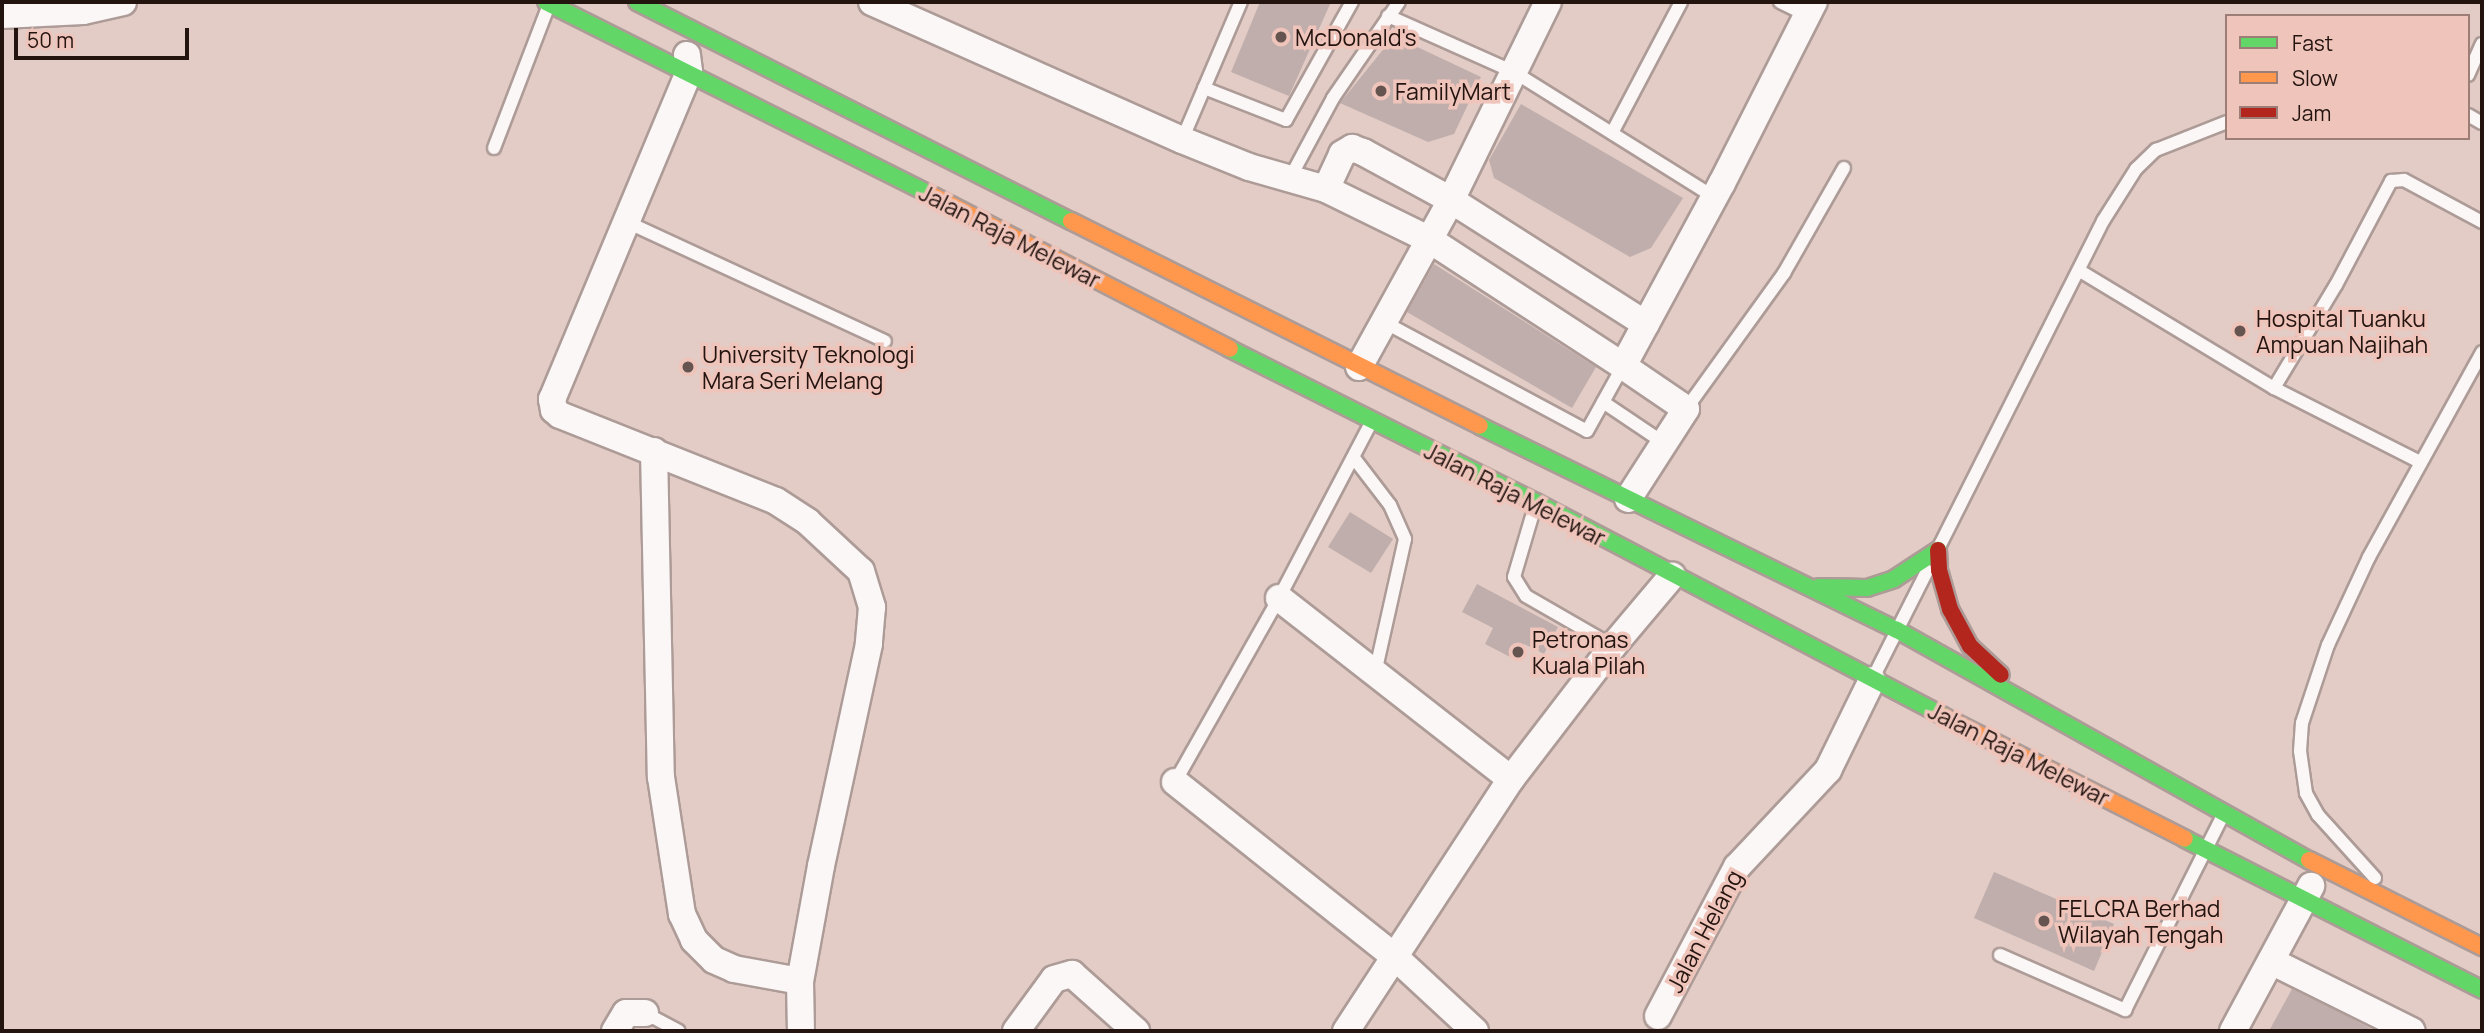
<!DOCTYPE html>
<html>
<head>
<meta charset="utf-8">
<style>
	body { margin:0 }
	#map { position:relative; width:2484px; height:1033px; overflow:hidden; background:#e3ccc6; font-family:Manrope,sans-serif }
	div>[style] { position:absolute }
	.building>* { inset:0; background:#c0aeac }
	.roads { filter:drop-shadow(2px 0 #ad9b97) drop-shadow(-2px 0 #ad9b97) drop-shadow(0 2px #ad9b97) drop-shadow(0 -2px #ad9b97) }
	.lane>* { height:12px; margin:-6px; padding:0 6px; transform-origin:6px; border-radius:6px; background:#fbf7f6 }
	.street>* { height:26px; margin:-13px; padding:0 13px; transform-origin:13px; border-radius:13px; background:#fbf7f6 }
	.fast>* { height:16px; margin:-8px; padding:0 8px; transform-origin:8px; border-radius:8px; background:#63d668 }
	.slow>* { height:16px; margin:-8px; padding:0 8px; transform-origin:8px; border-radius:8px; background:#ff974d }
	.jam>* { height:16px; margin:-8px; padding:0 8px; transform-origin:8px; border-radius:8px; background:#b3261e }
	.dots>* { width:19px; height:19px; translate:-50% -50%; box-sizing:border-box; border:4px solid #efc4ba; border-radius:50% }
	span { translate:-50% -50%; white-space:nowrap; text-align:center; line-height:1.15; -webkit-text-stroke:7px #efc4ba; paint-order:stroke }
	.poi-label { font-size:23px; color:#231410 }
	.left { translate:0 -50%; text-align:left }
	.street-label { font-size:23px; color:#231410 }
	.frame { position:absolute; inset:0; border:4px solid #231410; pointer-events:none }
	.legend { position:absolute; left:2225px; top:14px; width:245px; height:126px; box-sizing:border-box; background:#efc4ba; border:2px solid #9d7e76; margin:0; padding:9px 12px; list-style:none; font-size:21px; color:#231410 }
	.legend li { display:flex; align-items:center; gap:14px; height:35px }
	.legend b { width:35px; border:2px solid #9d7e76 }
	.scale { position:absolute; left:14px; top:28px; width:175px; height:32px; box-sizing:border-box; border:4px solid #231410; border-top:0; padding-left:9px; font-size:21px; line-height:24px; white-space:nowrap; color:#231410; -webkit-text-stroke:5px #efc4ba; paint-order:stroke }
</style>
</head>
<body>
<div id="map">
	<div class="building">
		<i style="clip-path:polygon(1260px 2px,1331px 2px,1289px 96px,1231px 72px)"></i>
		<i style="clip-path:polygon(1394px 36px,1481px 77px,1454px 134px,1428px 142px,1340px 103px)"></i>
		<i style="clip-path:polygon(1521px 104px,1683px 198px,1651px 248px,1630px 257px,1494px 178px,1489px 160px)"></i>
		<i style="clip-path:polygon(1434px 264px,1596px 367px,1572px 408px,1407px 312px)"></i>
		<i style="clip-path:polygon(1350px 512px,1393px 539px,1371px 573px,1328px 547px)"></i>
		<i style="clip-path:polygon(1477px 584px,1558px 627px,1544px 654px,1524px 644px,1516px 660px,1485px 644px,1493px 628px,1462px 612px)"></i>
		<i style="clip-path:polygon(1994px 872px,2114px 924px,2094px 971px,1974px 918px)"></i>
		<i style="clip-path:polygon(2292px 989px,2347px 1016px,2375px 1031px,2269px 1031px)"></i>
	</div>
	<div class="roads">
		<div class="lane">
			<i style="left:1780px;top:2px;width:30px;rotate:26deg"></i>
			<i style="left:1388px;top:16px;width:138px;rotate:24deg"></i>
			<i style="left:1514px;top:72px;width:236px;rotate:32deg"></i>
			<i style="left:2468px;top:75px;width:34px;rotate:-66deg"></i>
			<i style="left:1204px;top:88px;width:88px;rotate:21.3deg"></i>
			<i style="left:1286px;top:120px;width:135px;rotate:-60.8deg"></i>
			<i style="left:2468px;top:115px;width:16px;rotate:30deg"></i>
			<i style="left:1612px;top:133px;width:148px;rotate:-62.2deg"></i>
			<i style="left:1182px;top:140px;width:150px;rotate:-66.9deg"></i>
			<i style="left:494px;top:148px;width:151px;rotate:-69deg"></i>
			<i style="left:1290px;top:178px;width:91px;rotate:-61.7deg"></i>
			<i style="left:1333px;top:98px;width:116px;rotate:-55.5deg"></i>
			<i style="left:627px;top:222px;width:284px;rotate:24.8deg"></i>
			<i style="left:2080px;top:271px;width:227px;rotate:31.1deg"></i>
			<i style="left:2274px;top:388px;width:164px;rotate:26.9deg"></i>
			<i style="left:1384px;top:322px;width:230px;rotate:28.2deg"></i>
			<i style="left:1587px;top:431px;width:74px;rotate:-61deg"></i>
			<i style="left:2274px;top:388px;width:120px;rotate:-59deg"></i>
			<i style="left:2336px;top:285px;width:118px;rotate:-62.1deg"></i>
			<i style="left:2391px;top:181px;width:13px;rotate:-4deg"></i>
			<i style="left:2404px;top:180px;width:89px;rotate:28.3deg"></i>
			<i style="left:1603px;top:402px;width:73px;rotate:33.9deg"></i>
			<i style="left:1686px;top:409px;width:168px;rotate:-54.2deg"></i>
			<i style="left:1784px;top:273px;width:121px;rotate:-60.3deg"></i>
			<i style="left:1354px;top:458px;width:59px;rotate:52.5deg"></i>
			<i style="left:1390px;top:505px;width:37px;rotate:66deg"></i>
			<i style="left:1405px;top:539px;width:137px;rotate:102.6deg"></i>
			<i style="left:1535px;top:506px;width:74px;rotate:106.5deg"></i>
			<i style="left:1514px;top:577px;width:22px;rotate:58deg"></i>
			<i style="left:1526px;top:596px;width:100px;rotate:29.9deg"></i>
			<i style="left:1940px;top:545px;width:363px;rotate:-63.3deg"></i>
			<i style="left:2103px;top:221px;width:62px;rotate:-57.6deg"></i>
			<i style="left:2136px;top:169px;width:28px;rotate:-44deg"></i>
			<i style="left:2156px;top:150px;width:76px;rotate:-21.5deg"></i>
			<i style="left:1874px;top:676px;width:118px;rotate:-63.2deg"></i>
			<i style="left:1175px;top:782px;width:211px;rotate:-60.5deg"></i>
			<i style="left:1279px;top:598px;width:195px;rotate:-62.3deg"></i>
			<i style="left:2375px;top:878px;width:85px;rotate:-132.1deg"></i>
			<i style="left:2318px;top:815px;width:25px;rotate:-119deg"></i>
			<i style="left:2306px;top:793px;width:42px;rotate:-98.1deg"></i>
			<i style="left:2300px;top:751px;width:28px;rotate:-86deg"></i>
			<i style="left:2302px;top:723px;width:82px;rotate:-71.6deg"></i>
			<i style="left:2328px;top:645px;width:97px;rotate:-65deg"></i>
			<i style="left:2369px;top:557px;width:234px;rotate:-61.1deg"></i>
			<i style="left:2000px;top:955px;width:137px;rotate:23.7deg"></i>
			<i style="left:2125px;top:1010px;width:218px;rotate:-63.3deg"></i>
			<i style="left:645px;top:1013px;width:38px;rotate:28deg"></i>
		</div>
		<div class="street">
			<i style="left:872px;top:2px;width:339px;rotate:24deg"></i>
			<i style="left:1182px;top:140px;width:72px;rotate:21.9deg"></i>
			<i style="left:1249px;top:167px;width:80px;rotate:15.9deg"></i>
			<i style="left:1326px;top:189px;width:116px;rotate:26.1deg"></i>
			<i style="left:1430px;top:240px;width:230px;rotate:33.1deg"></i>
			<i style="left:1623px;top:366px;width:76px;rotate:34.3deg"></i>
			<i style="left:1686px;top:409px;width:107px;rotate:122.8deg"></i>
			<i style="left:2px;top:15px;width:81px;rotate:-2.8deg"></i>
			<i style="left:83px;top:11px;width:41px;rotate:-12.7deg"></i>
			<i style="left:687px;top:55px;width:17px;rotate:83deg"></i>
			<i style="left:689px;top:72px;width:355px;rotate:112.7deg"></i>
			<i style="left:552px;top:399px;width:11px;rotate:80deg"></i>
			<i style="left:554px;top:410px;width:8px;rotate:40deg"></i>
			<i style="left:560px;top:415px;width:232px;rotate:21.7deg"></i>
			<i style="left:776px;top:501px;width:38px;rotate:33deg"></i>
			<i style="left:808px;top:522px;width:72px;rotate:42.8deg"></i>
			<i style="left:861px;top:571px;width:38px;rotate:73deg"></i>
			<i style="left:872px;top:607px;width:37px;rotate:95deg"></i>
			<i style="left:869px;top:644px;width:227px;rotate:102.2deg"></i>
			<i style="left:821px;top:866px;width:117px;rotate:100.3deg"></i>
			<i style="left:800px;top:981px;width:50px;rotate:88.9deg"></i>
			<i style="left:1326px;top:189px;width:38px;rotate:-65deg"></i>
			<i style="left:1342px;top:154px;width:12px;rotate:-31deg"></i>
			<i style="left:1352px;top:148px;width:12px;rotate:20deg"></i>
			<i style="left:1363px;top:152px;width:100px;rotate:28.6deg"></i>
			<i style="left:1451px;top:200px;width:231px;rotate:32.5deg"></i>
			<i style="left:1623px;top:366px;width:208px;rotate:-61.6deg"></i>
			<i style="left:1722px;top:183px;width:203px;rotate:-63.1deg"></i>
			<i style="left:1359px;top:367px;width:191px;rotate:-61.1deg"></i>
			<i style="left:1451px;top:200px;width:220px;rotate:-63.9deg"></i>
			<i style="left:654px;top:451px;width:326px;rotate:88.8deg"></i>
			<i style="left:661px;top:777px;width:139px;rotate:81.3deg"></i>
			<i style="left:682px;top:914px;width:29px;rotate:65deg"></i>
			<i style="left:694px;top:940px;width:28px;rotate:45deg"></i>
			<i style="left:714px;top:960px;width:22px;rotate:24deg"></i>
			<i style="left:734px;top:969px;width:67px;rotate:10.3deg"></i>
			<i style="left:1279px;top:598px;width:294px;rotate:38deg"></i>
			<i style="left:1175px;top:782px;width:281px;rotate:38.5deg"></i>
			<i style="left:1395px;top:957px;width:109px;rotate:42.8deg"></i>
			<i style="left:2271px;top:961px;width:157px;rotate:26.4deg"></i>
			<i style="left:1658px;top:1016px;width:169px;rotate:-62.1deg"></i>
			<i style="left:1737px;top:867px;width:133px;rotate:-46.8deg"></i>
			<i style="left:1828px;top:770px;width:100px;rotate:-63.9deg"></i>
			<i style="left:615px;top:1031px;width:21px;rotate:-59deg"></i>
			<i style="left:626px;top:1013px;width:19px"></i>
			<i style="left:1016px;top:1031px;width:64px;rotate:-53.8deg"></i>
			<i style="left:1054px;top:979px;width:19px;rotate:-16deg"></i>
			<i style="left:1072px;top:974px;width:86px;rotate:41.7deg"></i>
			<i style="left:1346px;top:1031px;width:301px;rotate:-56.8deg"></i>
			<i style="left:1511px;top:779px;width:168px;rotate:-52.5deg"></i>
			<i style="left:1613px;top:646px;width:92px;rotate:-49.9deg"></i>
			<i style="left:2233px;top:1031px;width:165px;rotate:-61.7deg"></i>
		</div>
		<div class="fast">
			<i style="left:546px;top:2px;width:434px;rotate:26.6deg"></i>
			<i style="left:637px;top:2px;width:486px;rotate:26.8deg"></i>
			<i style="left:1230px;top:349px;width:342px;rotate:26.6deg"></i>
			<i style="left:1536px;top:502px;width:460px;rotate:27.7deg"></i>
			<i style="left:1480px;top:426px;width:464px;rotate:26.1deg"></i>
			<i style="left:1897px;top:630px;width:472px;rotate:29.2deg"></i>
			<i style="left:1819px;top:587px;width:48px;rotate:1.2deg"></i>
			<i style="left:1867px;top:588px;width:28px;rotate:-18deg"></i>
			<i style="left:1894px;top:579px;width:53px;rotate:-33.4deg"></i>
			<i style="left:2185px;top:839px;width:333px;rotate:26.9deg"></i>
		</div>
		<div class="slow">
			<i style="left:934px;top:196px;width:333px;rotate:27.3deg"></i>
			<i style="left:1071px;top:221px;width:457px;rotate:26.6deg"></i>
			<i style="left:1943px;top:716px;width:271px;rotate:26.9deg"></i>
			<i style="left:2309px;top:860px;width:194px;rotate:26.7deg"></i>
		</div>
		<div class="jam">
			<i style="left:1938px;top:550px;width:20px;rotate:87deg"></i>
			<i style="left:1939px;top:570px;width:41px;rotate:74.2deg"></i>
			<i style="left:1950px;top:609px;width:42px;rotate:61.6deg"></i>
			<i style="left:1970px;top:646px;width:42px;rotate:43.1deg"></i>
		</div>
	</div>
	<div class="dots">
		<i style="left:1281px;top:37px;background:#665450"></i>
		<i style="left:1381px;top:91px;background:#665450"></i>
		<i style="left:2240px;top:331px;background:#665450"></i>
		<i style="left:688px;top:367px;background:#665450"></i>
		<i style="left:1518px;top:652px;background:#665450"></i>
		<i style="left:2044px;top:921px;background:#665450"></i>
	</div>
	<div class="poi-label">
		<span class="left" style="left:1295px;top:37px">McDonald's</span>
		<span class="left" style="left:1395px;top:91px">FamilyMart</span>
		<span class="left" style="left:2256px;top:331px">Hospital Tuanku<br>Ampuan Najihah</span>
		<span class="left" style="left:702px;top:367px">University Teknologi<br>Mara Seri Melang</span>
		<span class="left" style="left:1532px;top:652px">Petronas<br>Kuala Pilah</span>
		<span class="left" style="left:2058px;top:921px">FELCRA Berhad<br>Wilayah Tengah</span>
	</div>
	<div class="street-label">
		<span style="left:1010px;top:236px;rotate:27deg">Jalan Raja Melewar</span>
		<span style="left:1515px;top:494px;rotate:27deg">Jalan Raja Melewar</span>
		<span style="left:2019px;top:754px;rotate:27deg">Jalan Raja Melewar</span>
		<span style="left:1704px;top:931px;rotate:-62deg">Jalan Helang</span>
	</div>
	<div class="frame"></div>
	<ul class="legend">
	<li><b style="height:9px;background:#63d668"></b>Fast</li>
	<li><b style="height:9px;background:#ff974d"></b>Slow</li>
	<li><b style="height:9px;background:#b3261e"></b>Jam</li>
	</ul>
	<div class="scale">50 m</div>
</div>
</body>
</html>
